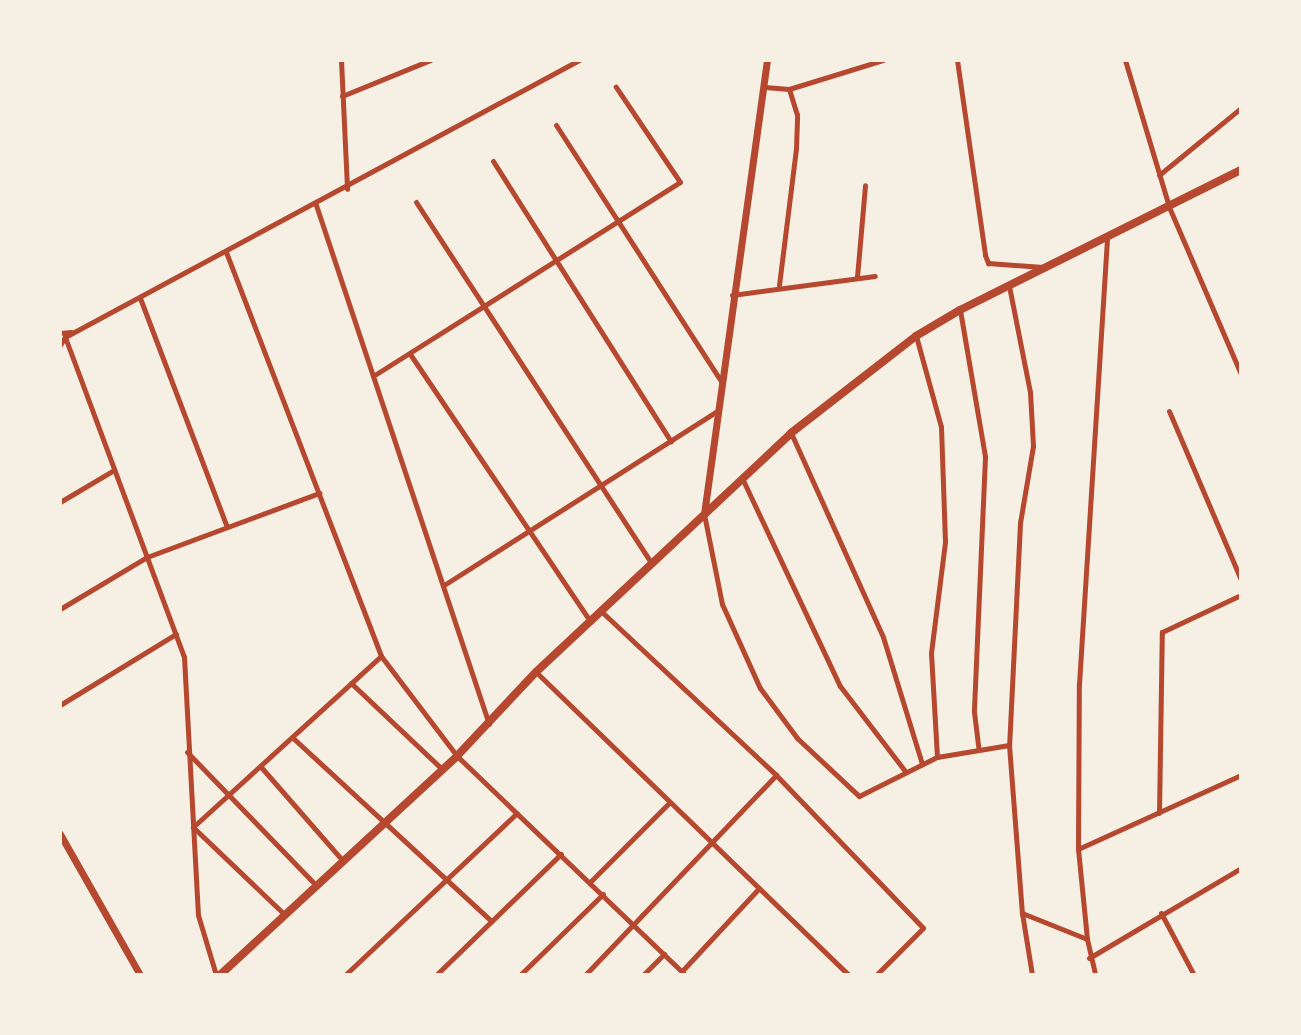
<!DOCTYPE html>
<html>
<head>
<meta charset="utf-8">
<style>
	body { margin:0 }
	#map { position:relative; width:1301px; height:1035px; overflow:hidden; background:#f6efe4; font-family:"Fira Sans",sans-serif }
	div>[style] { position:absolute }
	.minor>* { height:5px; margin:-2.5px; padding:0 2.5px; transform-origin:2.5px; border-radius:2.5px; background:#b5482f }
	.tertiary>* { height:7px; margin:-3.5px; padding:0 3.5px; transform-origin:3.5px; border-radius:3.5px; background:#b5482f }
	.primary>* { height:8px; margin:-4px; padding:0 4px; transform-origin:4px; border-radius:4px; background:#b5482f }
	span { translate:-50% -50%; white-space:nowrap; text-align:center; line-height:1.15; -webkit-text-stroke:4.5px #f6efe4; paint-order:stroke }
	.frame { position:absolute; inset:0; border:62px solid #f6efe4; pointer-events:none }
</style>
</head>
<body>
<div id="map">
	<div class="minor">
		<i style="left:341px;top:60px;width:129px;rotate:87.3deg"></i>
		<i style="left:957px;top:60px;width:197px;rotate:81.8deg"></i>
		<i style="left:985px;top:255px;width:9px;rotate:69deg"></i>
		<i style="left:988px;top:263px;width:55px;rotate:4.2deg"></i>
		<i style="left:1125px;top:60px;width:153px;rotate:73.3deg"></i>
		<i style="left:1169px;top:207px;width:182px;rotate:66.7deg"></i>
		<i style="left:765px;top:87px;width:24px;rotate:5deg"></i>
		<i style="left:789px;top:89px;width:98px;rotate:-17.1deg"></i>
		<i style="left:342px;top:96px;width:95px;rotate:-22.2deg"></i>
		<i style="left:556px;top:125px;width:307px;rotate:57.2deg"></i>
		<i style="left:493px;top:161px;width:332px;rotate:57.6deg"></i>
		<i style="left:1159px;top:175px;width:106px;rotate:-39.3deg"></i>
		<i style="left:416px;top:202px;width:432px;rotate:56.9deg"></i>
		<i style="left:316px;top:205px;width:547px;rotate:71.57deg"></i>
		<i style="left:226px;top:252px;width:433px;rotate:69deg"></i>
		<i style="left:381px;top:656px;width:126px;rotate:52.8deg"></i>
		<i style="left:457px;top:756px;width:316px;rotate:43.8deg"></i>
		<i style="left:857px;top:277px;width:92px;rotate:-85deg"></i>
		<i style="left:779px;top:285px;width:138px;rotate:-82.9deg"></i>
		<i style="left:796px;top:148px;width:33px;rotate:-88deg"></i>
		<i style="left:797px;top:115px;width:27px;rotate:-107deg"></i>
		<i style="left:1009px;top:286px;width:108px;rotate:78.8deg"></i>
		<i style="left:1030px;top:392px;width:54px;rotate:86.8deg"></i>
		<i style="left:1033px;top:446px;width:78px;rotate:99.6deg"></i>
		<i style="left:1020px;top:523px;width:222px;rotate:92.8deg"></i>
		<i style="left:1009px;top:745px;width:169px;rotate:85.6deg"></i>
		<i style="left:1022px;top:913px;width:70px;rotate:21.8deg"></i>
		<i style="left:1087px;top:939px;width:37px;rotate:77deg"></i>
		<i style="left:732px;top:295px;width:144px;rotate:-7.6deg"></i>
		<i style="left:140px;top:298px;width:245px;rotate:69.2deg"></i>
		<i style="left:960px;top:310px;width:149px;rotate:80.3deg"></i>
		<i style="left:985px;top:457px;width:255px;rotate:92.5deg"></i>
		<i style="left:974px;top:712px;width:35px;rotate:83deg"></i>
		<i style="left:60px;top:333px;width:11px;rotate:-5deg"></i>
		<i style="left:916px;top:336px;width:94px;rotate:74.6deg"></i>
		<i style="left:941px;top:427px;width:115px;rotate:88deg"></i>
		<i style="left:945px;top:542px;width:112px;rotate:97.2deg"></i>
		<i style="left:931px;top:653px;width:104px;rotate:86.7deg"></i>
		<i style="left:65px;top:337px;width:341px;rotate:69.6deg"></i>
		<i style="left:184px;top:657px;width:258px;rotate:86.9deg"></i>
		<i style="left:198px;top:915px;width:63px;rotate:73.3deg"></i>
		<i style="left:60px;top:345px;width:9px;rotate:-58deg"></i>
		<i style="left:65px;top:337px;width:584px;rotate:-28.32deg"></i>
		<i style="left:410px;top:354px;width:323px;rotate:56deg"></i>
		<i style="left:373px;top:376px;width:363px;rotate:-32.3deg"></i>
		<i style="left:680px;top:182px;width:115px;rotate:-124deg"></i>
		<i style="left:1169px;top:411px;width:184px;rotate:66.9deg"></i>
		<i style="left:791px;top:433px;width:224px;rotate:65.7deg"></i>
		<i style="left:883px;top:637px;width:133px;rotate:72.9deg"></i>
		<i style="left:742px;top:478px;width:230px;rotate:64.8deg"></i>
		<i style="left:840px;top:686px;width:107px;rotate:52.6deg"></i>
		<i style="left:60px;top:502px;width:63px;rotate:-30.7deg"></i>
		<i style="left:704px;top:514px;width:92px;rotate:78.7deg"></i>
		<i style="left:722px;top:604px;width:92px;rotate:65.7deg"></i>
		<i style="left:760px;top:688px;width:62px;rotate:53.5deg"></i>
		<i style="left:797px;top:738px;width:85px;rotate:43.1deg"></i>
		<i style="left:859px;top:796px;width:87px;rotate:-26.6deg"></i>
		<i style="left:937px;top:757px;width:73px;rotate:-9.5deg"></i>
		<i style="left:444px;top:585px;width:326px;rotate:-32.5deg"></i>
		<i style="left:60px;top:609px;width:101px;rotate:-30.9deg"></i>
		<i style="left:147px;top:557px;width:184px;rotate:-20.4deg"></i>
		<i style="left:602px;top:612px;width:238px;rotate:43.1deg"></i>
		<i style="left:776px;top:775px;width:212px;rotate:46.1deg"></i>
		<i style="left:923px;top:928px;width:66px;rotate:135deg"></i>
		<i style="left:536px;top:672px;width:436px;rotate:44.1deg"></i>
		<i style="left:351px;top:683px;width:125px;rotate:43.4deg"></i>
		<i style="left:60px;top:705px;width:136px;rotate:-31.5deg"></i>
		<i style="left:293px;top:738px;width:270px;rotate:42.7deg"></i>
		<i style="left:187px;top:752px;width:184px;rotate:45.9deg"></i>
		<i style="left:261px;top:767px;width:125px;rotate:48.9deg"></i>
		<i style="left:1159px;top:813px;width:181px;rotate:-89.1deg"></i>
		<i style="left:1162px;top:632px;width:87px;rotate:-25.1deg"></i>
		<i style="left:1078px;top:849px;width:179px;rotate:-24.4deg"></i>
		<i style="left:590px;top:882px;width:113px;rotate:-45deg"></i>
		<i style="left:1022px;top:913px;width:63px;rotate:80.8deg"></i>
		<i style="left:1161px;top:913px;width:70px;rotate:62deg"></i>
		<i style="left:284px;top:914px;width:126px;rotate:-136.3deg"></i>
		<i style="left:193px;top:827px;width:254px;rotate:-42.3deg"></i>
		<i style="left:1087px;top:939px;width:90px;rotate:-95.7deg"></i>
		<i style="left:1078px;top:849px;width:165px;rotate:-89.7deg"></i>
		<i style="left:1079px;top:684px;width:448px;rotate:-86.4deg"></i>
		<i style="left:1089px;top:958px;width:177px;rotate:-30.6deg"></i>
		<i style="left:682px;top:971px;width:113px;rotate:-47.1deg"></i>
		<i style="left:345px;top:975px;width:236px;rotate:-43.3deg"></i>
		<i style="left:436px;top:975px;width:174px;rotate:-44.1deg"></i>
		<i style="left:520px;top:975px;width:116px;rotate:-44.3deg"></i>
		<i style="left:585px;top:975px;width:277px;rotate:-46.3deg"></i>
		<i style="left:643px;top:975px;width:30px;rotate:-45deg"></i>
	</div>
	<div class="tertiary">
		<i style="left:704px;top:514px;width:458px;rotate:-82.1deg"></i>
		<i style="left:60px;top:834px;width:162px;rotate:60.4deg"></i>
	</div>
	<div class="primary">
		<i style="left:220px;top:975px;width:323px;rotate:-42.7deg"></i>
		<i style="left:457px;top:756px;width:115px;rotate:-46.8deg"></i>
		<i style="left:536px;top:672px;width:349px;rotate:-43.1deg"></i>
		<i style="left:791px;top:433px;width:158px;rotate:-37.8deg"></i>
		<i style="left:916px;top:336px;width:51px;rotate:-30.6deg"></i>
		<i style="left:960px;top:310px;width:314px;rotate:-26.5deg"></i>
	</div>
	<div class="frame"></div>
</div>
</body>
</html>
